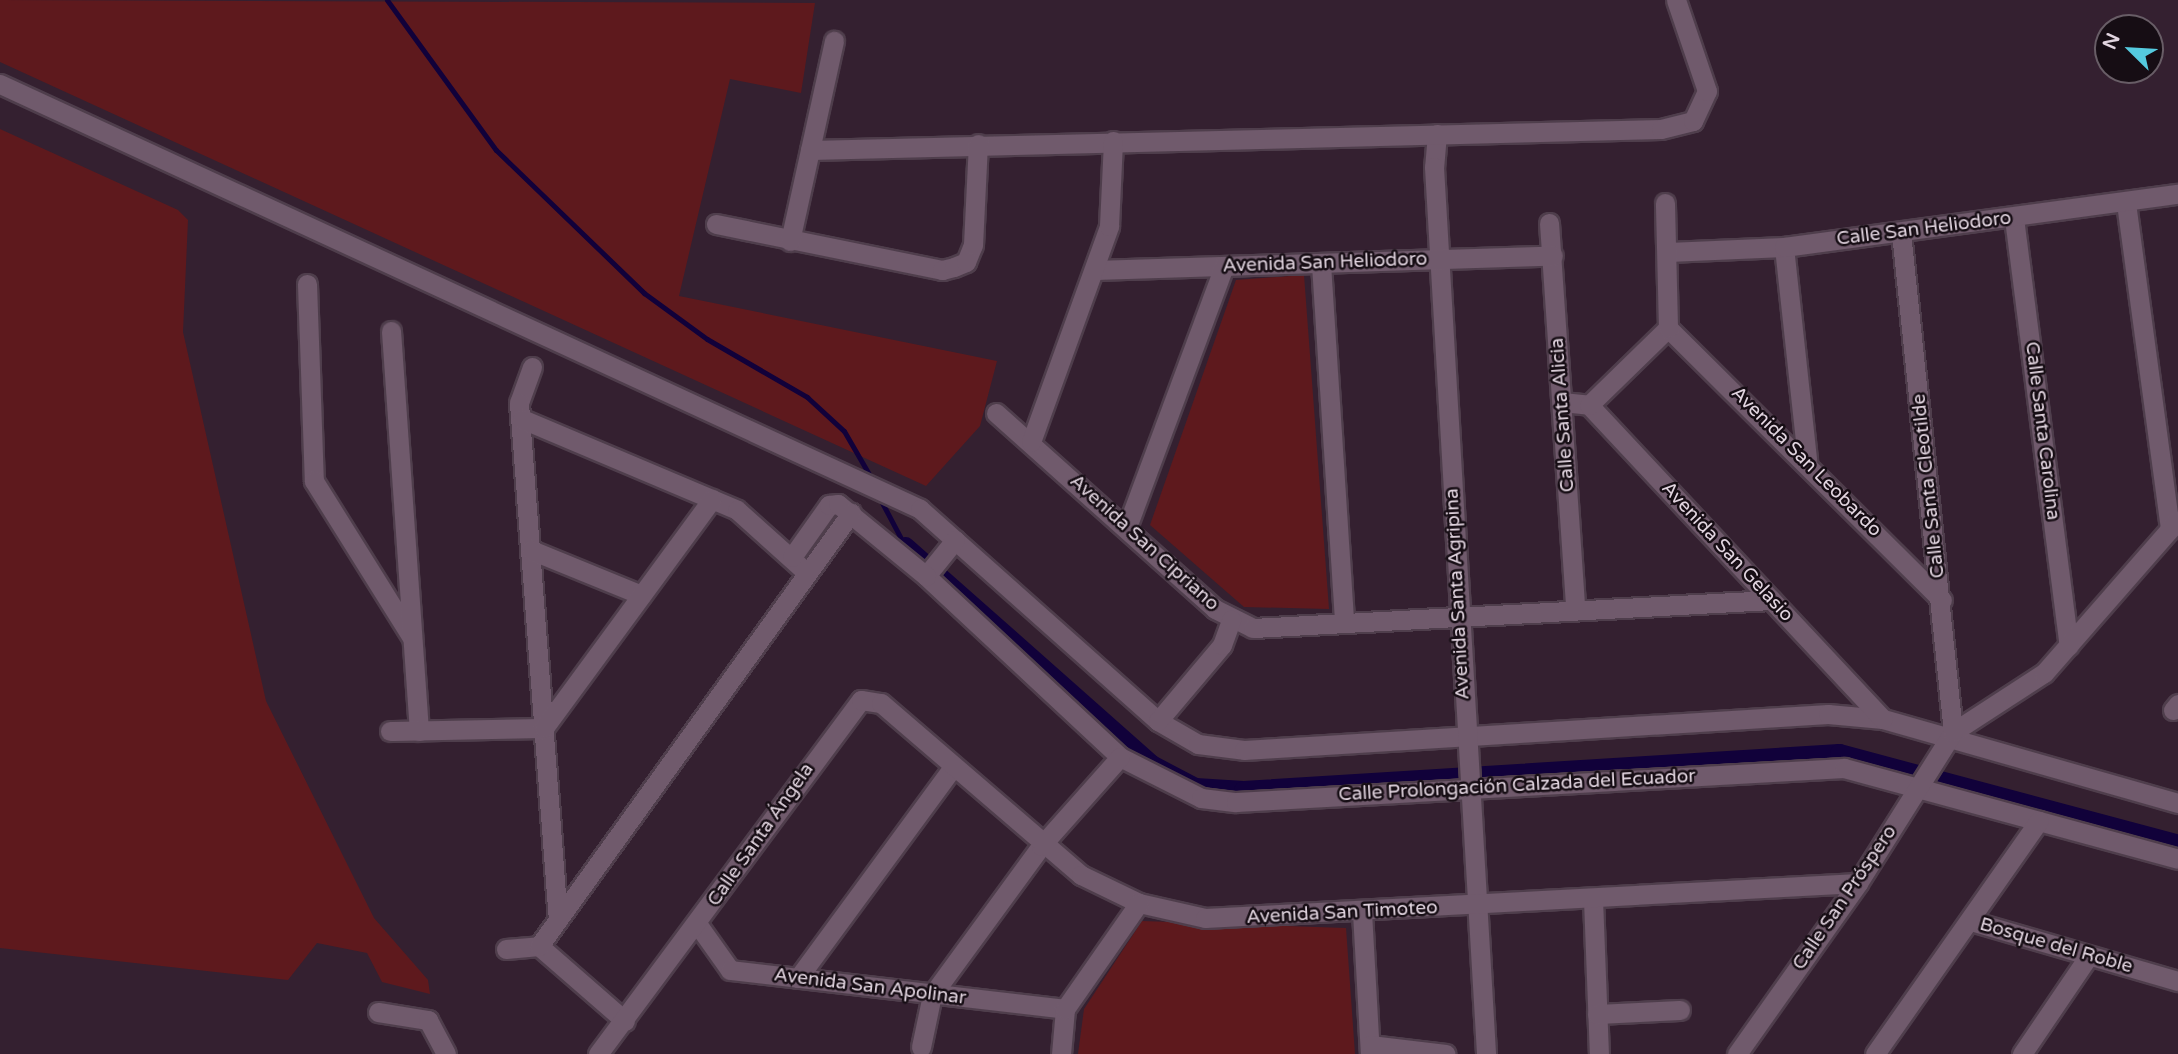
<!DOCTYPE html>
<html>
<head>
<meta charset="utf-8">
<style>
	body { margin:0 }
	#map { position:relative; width:2178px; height:1054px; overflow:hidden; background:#342030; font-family:"Varela Round",sans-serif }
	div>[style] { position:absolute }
	.green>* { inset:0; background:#5e191d }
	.stream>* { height:5px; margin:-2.5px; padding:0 2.5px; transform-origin:2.5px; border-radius:2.5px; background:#11013a }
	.canal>* { height:19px; margin:-9.5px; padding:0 9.5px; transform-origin:9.5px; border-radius:9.5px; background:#11013a }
	.roads { filter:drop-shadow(2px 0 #4f3e4c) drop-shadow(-2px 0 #4f3e4c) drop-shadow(0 2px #4f3e4c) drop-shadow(0 -2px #4f3e4c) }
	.street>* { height:19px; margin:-9.5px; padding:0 9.5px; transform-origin:9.5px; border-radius:9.5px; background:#705a6c }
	span { translate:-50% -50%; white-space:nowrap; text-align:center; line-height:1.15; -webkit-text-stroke:5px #160d14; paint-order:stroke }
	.street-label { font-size:19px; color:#e2d5e0 }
	.north { position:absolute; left:2094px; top:14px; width:70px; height:70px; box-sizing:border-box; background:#160d14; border:2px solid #685d66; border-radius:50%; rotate:294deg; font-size:19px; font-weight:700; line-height:28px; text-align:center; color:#e2d5e0 }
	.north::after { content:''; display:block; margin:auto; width:24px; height:32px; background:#55cadf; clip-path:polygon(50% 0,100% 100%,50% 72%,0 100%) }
</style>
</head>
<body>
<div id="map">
	<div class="green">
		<i style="clip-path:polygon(0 0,815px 3px,801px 93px,730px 79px,679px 296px,997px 361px,980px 426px,926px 486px,0 62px)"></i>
		<i style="clip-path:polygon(0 129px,178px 210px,188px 220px,183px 332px,266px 701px,374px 918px,428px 980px,430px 994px,382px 982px,367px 953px,317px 943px,288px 980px,0 948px)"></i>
		<i style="clip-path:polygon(1304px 275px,1329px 609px,1244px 607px,1150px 525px,1236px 280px)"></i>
		<i style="clip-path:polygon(1142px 921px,1346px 928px,1355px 1054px,1078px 1054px,1084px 1009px)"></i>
	</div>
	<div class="stream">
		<i style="left:387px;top:0;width:185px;rotate:54deg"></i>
		<i style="left:496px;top:150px;width:206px;rotate:44deg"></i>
		<i style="left:644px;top:293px;width:78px;rotate:36.1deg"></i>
		<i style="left:707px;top:339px;width:116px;rotate:30.1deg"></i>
		<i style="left:807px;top:397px;width:50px;rotate:42.6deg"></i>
		<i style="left:844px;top:431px;width:58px;rotate:59.9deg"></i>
		<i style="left:879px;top:497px;width:55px;rotate:62deg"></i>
	</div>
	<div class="canal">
		<i style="left:905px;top:546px;width:329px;rotate:41.5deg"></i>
		<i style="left:1151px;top:764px;width:50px;rotate:27.6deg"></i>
		<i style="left:1195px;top:787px;width:48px;rotate:3.6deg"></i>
		<i style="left:1243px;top:790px;width:597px;rotate:-3.55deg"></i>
		<i style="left:1839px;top:753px;width:351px;rotate:15deg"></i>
	</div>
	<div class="roads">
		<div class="street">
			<i style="left:0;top:84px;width:1013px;rotate:24.79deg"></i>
			<i style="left:920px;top:509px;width:319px;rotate:41.7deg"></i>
			<i style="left:1158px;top:721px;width:46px;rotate:29.9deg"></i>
			<i style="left:1198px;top:744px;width:46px;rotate:7.4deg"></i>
			<i style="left:1244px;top:750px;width:585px;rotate:-3.53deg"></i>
			<i style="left:1828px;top:714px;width:55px;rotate:5.2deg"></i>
			<i style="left:1883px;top:719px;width:307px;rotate:15.9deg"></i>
			<i style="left:1437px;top:134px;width:33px;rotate:95deg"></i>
			<i style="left:1434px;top:167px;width:889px;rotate:86.64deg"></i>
			<i style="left:810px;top:150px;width:851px;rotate:-1.41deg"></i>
			<i style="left:1661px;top:129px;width:33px;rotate:-14deg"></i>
			<i style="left:1693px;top:121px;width:33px;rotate:-65deg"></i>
			<i style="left:1707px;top:91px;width:96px;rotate:-108.8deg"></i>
			<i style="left:2126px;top:203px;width:329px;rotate:82.3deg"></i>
			<i style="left:2014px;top:218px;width:431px;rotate:82.7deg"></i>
			<i style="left:1549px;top:223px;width:385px;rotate:86.1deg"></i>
			<i style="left:716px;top:224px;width:231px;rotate:11.5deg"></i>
			<i style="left:942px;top:270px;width:12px;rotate:-14deg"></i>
			<i style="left:954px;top:267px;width:13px;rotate:-23deg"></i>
			<i style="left:966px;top:262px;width:18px;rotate:-68deg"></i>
			<i style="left:973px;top:245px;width:101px;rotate:-87.2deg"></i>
			<i style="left:790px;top:241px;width:205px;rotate:-77.6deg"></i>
			<i style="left:1784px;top:247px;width:214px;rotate:83.8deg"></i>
			<i style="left:1668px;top:252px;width:116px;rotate:-2.5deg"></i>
			<i style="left:1784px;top:247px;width:398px;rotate:-7.7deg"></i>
			<i style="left:1321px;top:264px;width:359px;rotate:86.3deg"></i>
			<i style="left:1096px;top:270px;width:457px;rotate:-1.8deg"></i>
			<i style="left:307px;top:284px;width:197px;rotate:88deg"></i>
			<i style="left:314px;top:481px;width:183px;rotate:58deg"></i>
			<i style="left:1668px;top:328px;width:386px;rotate:44.8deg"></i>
			<i style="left:391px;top:331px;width:401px;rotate:86deg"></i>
			<i style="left:532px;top:367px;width:38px;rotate:110deg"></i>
			<i style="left:519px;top:403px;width:518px;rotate:85.69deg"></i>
			<i style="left:1562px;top:402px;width:27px;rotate:6deg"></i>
			<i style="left:1589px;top:405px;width:430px;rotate:46.9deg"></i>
			<i style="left:1589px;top:405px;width:110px;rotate:-44.3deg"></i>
			<i style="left:1668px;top:328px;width:125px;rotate:-91.4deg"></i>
			<i style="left:996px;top:413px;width:294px;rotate:41.8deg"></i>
			<i style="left:1215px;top:609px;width:42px;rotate:26.6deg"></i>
			<i style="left:1253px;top:628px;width:519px;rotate:-3.09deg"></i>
			<i style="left:522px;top:419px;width:233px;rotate:22.9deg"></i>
			<i style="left:737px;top:510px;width:93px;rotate:41.9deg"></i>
			<i style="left:1031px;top:442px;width:230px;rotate:-70.1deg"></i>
			<i style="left:1109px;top:226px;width:85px;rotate:-87.3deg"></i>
			<i style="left:1127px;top:527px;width:278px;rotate:-69.6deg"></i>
			<i style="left:955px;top:540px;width:46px;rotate:128.9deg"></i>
			<i style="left:926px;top:576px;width:265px;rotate:43deg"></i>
			<i style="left:1120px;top:757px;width:91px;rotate:26.8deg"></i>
			<i style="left:1201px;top:798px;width:35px;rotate:7deg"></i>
			<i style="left:1236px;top:802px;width:609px;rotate:-3.2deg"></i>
			<i style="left:1844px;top:768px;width:346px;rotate:15.2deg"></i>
			<i style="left:531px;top:550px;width:119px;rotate:22.2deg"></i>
			<i style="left:792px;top:557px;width:64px;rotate:-54.6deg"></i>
			<i style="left:829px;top:505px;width:9px;rotate:-6deg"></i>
			<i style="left:838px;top:504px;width:114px;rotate:39.3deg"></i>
			<i style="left:2173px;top:710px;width:8px;rotate:-50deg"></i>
			<i style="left:1158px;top:721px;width:99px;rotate:-49.9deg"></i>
			<i style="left:1222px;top:645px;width:27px;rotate:-70deg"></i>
			<i style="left:390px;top:731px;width:154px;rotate:-1.1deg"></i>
			<i style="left:544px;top:728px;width:284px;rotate:-53.7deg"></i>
			<i style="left:1953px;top:732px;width:108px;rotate:-33deg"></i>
			<i style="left:2044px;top:673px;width:202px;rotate:-48.8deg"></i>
			<i style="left:1593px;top:899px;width:155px;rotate:87.8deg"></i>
			<i style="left:1362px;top:912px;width:142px;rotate:86.8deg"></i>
			<i style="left:1971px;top:921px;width:216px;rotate:16.2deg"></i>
			<i style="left:698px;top:925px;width:55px;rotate:54.6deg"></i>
			<i style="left:730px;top:970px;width:337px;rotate:6.6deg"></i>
			<i style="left:539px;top:946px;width:114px;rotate:41.1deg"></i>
			<i style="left:506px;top:949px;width:33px;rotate:-5deg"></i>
			<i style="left:539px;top:946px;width:534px;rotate:-54.23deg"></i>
			<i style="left:798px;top:978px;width:263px;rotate:-53.7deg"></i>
			<i style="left:378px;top:1012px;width:51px;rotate:9.1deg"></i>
			<i style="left:428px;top:1020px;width:38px;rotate:62deg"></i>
			<i style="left:1597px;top:1014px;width:83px;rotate:-2.8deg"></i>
			<i style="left:1370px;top:1045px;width:76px;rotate:6.8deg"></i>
			<i style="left:921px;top:1047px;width:53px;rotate:-78.1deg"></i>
			<i style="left:932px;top:995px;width:185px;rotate:-53.8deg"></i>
			<i style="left:1041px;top:846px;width:119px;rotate:-48.4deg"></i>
			<i style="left:598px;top:1054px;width:441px;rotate:-53.4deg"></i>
			<i style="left:861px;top:700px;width:20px;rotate:9deg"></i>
			<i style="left:881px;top:703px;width:264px;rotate:40.7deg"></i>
			<i style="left:1081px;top:875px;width:64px;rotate:25.8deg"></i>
			<i style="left:1139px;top:903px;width:68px;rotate:12.8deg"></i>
			<i style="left:1205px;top:918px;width:654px;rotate:-3.07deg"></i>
			<i style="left:1061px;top:1054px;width:45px;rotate:-84.9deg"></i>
			<i style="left:1065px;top:1009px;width:129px;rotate:-55.1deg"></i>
			<i style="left:1737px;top:1054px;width:209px;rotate:-54.7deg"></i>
			<i style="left:1858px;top:883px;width:178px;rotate:-57.8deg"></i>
			<i style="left:1953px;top:732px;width:503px;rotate:-95.94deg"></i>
			<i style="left:1875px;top:1054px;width:285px;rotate:-54.9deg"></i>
			<i style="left:2022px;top:1054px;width:117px;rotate:-55.8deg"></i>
		</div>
	</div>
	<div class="street-label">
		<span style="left:1924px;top:229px;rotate:-7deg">Calle San Heliodoro</span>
		<span style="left:1325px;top:263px;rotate:-2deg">Avenida San Heliodoro</span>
		<span style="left:1563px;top:415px;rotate:-94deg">Calle Santa Alicia</span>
		<span style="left:2042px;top:431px;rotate:83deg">Calle Santa Carolina</span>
		<span style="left:1806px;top:462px;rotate:45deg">Avenida San Leobardo</span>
		<span style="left:1929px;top:486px;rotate:-96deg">Calle Santa Cleotilde</span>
		<span style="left:1144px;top:543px;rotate:42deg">Avenida San Cipriano</span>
		<span style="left:1727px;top:552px;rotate:47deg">Avenida San Gelasio</span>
		<span style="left:1458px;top:594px;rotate:-93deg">Avenida Santa Agripina</span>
		<span style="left:1517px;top:786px;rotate:-3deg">Calle Prolongación Calzada del Ecuador</span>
		<span style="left:761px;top:835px;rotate:-55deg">Calle Santa Ángela</span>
		<span style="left:1845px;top:898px;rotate:-56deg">Calle San Próspero</span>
		<span style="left:1342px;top:913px;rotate:-3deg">Avenida San Timoteo</span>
		<span style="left:2056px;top:946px;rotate:16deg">Bosque del Roble</span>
		<span style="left:870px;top:987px;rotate:7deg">Avenida San Apolinar</span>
	</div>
	<div class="north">N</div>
</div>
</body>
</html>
